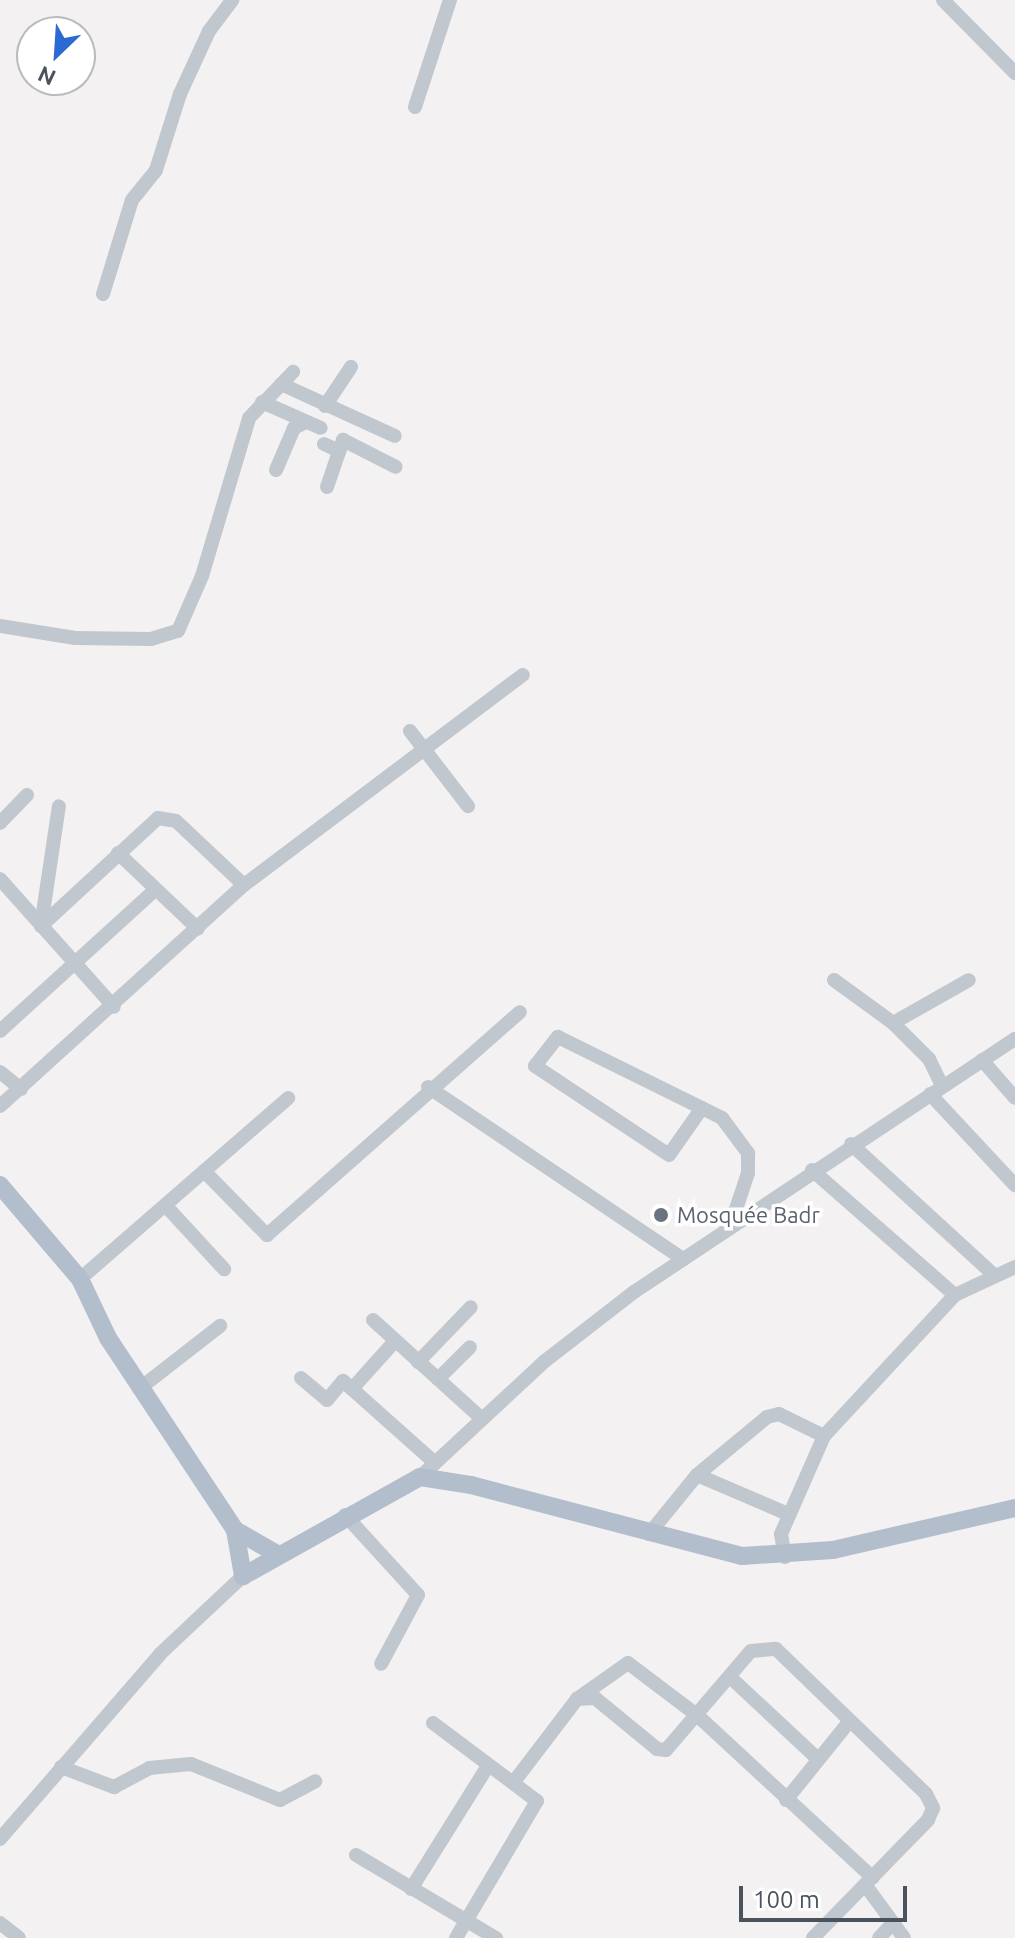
<!DOCTYPE html>
<html>
<head>
<meta charset="utf-8">
<style>
	body { margin:0 }
	#map { position:relative; width:1015px; height:1938px; overflow:hidden; background:#f3f1f1; font-family:Ubuntu,sans-serif }
	div>[style] { position:absolute }
	.minor>* { height:14px; margin:-7px; padding:0 7px; transform-origin:7px; border-radius:7px; background:#c0c7ce }
	.major>* { height:18px; margin:-9px; padding:0 9px; transform-origin:9px; border-radius:9px; background:#b3becc }
	.dots>* { width:22px; height:22px; translate:-50% -50%; box-sizing:border-box; border:4px solid #fff; border-radius:50% }
	span { translate:-50% -50%; white-space:nowrap; text-align:center; line-height:1.15; -webkit-text-stroke:7px #fff; paint-order:stroke }
	.worship-label { font-size:22px; color:#5b616d }
	.left { translate:0 -50%; text-align:left }
	.north { position:absolute; left:16px; top:16px; width:80px; height:80px; box-sizing:border-box; background:#fff; border:2px solid #b7babe; border-radius:50%; rotate:205deg; font-size:22px; font-weight:700; line-height:32px; text-align:center; color:#4a535c }
	.north::after { content:''; display:block; margin:auto; width:28px; height:36px; background:#2b6ad2; clip-path:polygon(50% 0,100% 100%,50% 72%,0 100%) }
	.scale { position:absolute; left:739px; top:1886px; width:168px; height:36px; box-sizing:border-box; border:4px solid #4a535c; border-top:0; padding-left:10px; font-size:24px; line-height:28px; white-space:nowrap; color:#4a535c; -webkit-text-stroke:6px #fff; paint-order:stroke }
</style>
</head>
<body>
<div id="map">
	<div class="minor">
		<i style="left:943px;top:0;width:103px;rotate:45.4deg"></i>
		<i style="left:415px;top:107px;width:113px;rotate:-71.9deg"></i>
		<i style="left:103px;top:294px;width:98px;rotate:-72.9deg"></i>
		<i style="left:132px;top:200px;width:38px;rotate:-51deg"></i>
		<i style="left:156px;top:170px;width:80px;rotate:-72.5deg"></i>
		<i style="left:180px;top:94px;width:69px;rotate:-65.3deg"></i>
		<i style="left:209px;top:31px;width:39px;rotate:-53deg"></i>
		<i style="left:281px;top:384px;width:125px;rotate:24.5deg"></i>
		<i style="left:262px;top:402px;width:64px;rotate:23.8deg"></i>
		<i style="left:325px;top:406px;width:47px;rotate:-56.3deg"></i>
		<i style="left:324px;top:444px;width:17px;rotate:25deg"></i>
		<i style="left:276px;top:470px;width:46px;rotate:-66.8deg"></i>
		<i style="left:294px;top:428px;width:13px;rotate:-27deg"></i>
		<i style="left:327px;top:487px;width:50px;rotate:-71.2deg"></i>
		<i style="left:343px;top:440px;width:59px;rotate:27deg"></i>
		<i style="left:0;top:626px;width:76px;rotate:9.1deg"></i>
		<i style="left:75px;top:638px;width:76px;rotate:0.8deg"></i>
		<i style="left:151px;top:639px;width:28px;rotate:-17deg"></i>
		<i style="left:178px;top:631px;width:60px;rotate:-66.4deg"></i>
		<i style="left:202px;top:576px;width:165px;rotate:-73.4deg"></i>
		<i style="left:249px;top:418px;width:64px;rotate:-46.3deg"></i>
		<i style="left:410px;top:731px;width:95px;rotate:52.3deg"></i>
		<i style="left:0;top:823px;width:39px;rotate:-46deg"></i>
		<i style="left:118px;top:853px;width:110px;rotate:43.5deg"></i>
		<i style="left:0;top:879px;width:171px;rotate:48.3deg"></i>
		<i style="left:41px;top:926px;width:159px;rotate:-42.7deg"></i>
		<i style="left:158px;top:818px;width:18px;rotate:9deg"></i>
		<i style="left:176px;top:821px;width:93px;rotate:43.3deg"></i>
		<i style="left:41px;top:926px;width:121px;rotate:-81.5deg"></i>
		<i style="left:834px;top:980px;width:73px;rotate:36.1deg"></i>
		<i style="left:893px;top:1023px;width:51px;rotate:45deg"></i>
		<i style="left:929px;top:1059px;width:30px;rotate:64deg"></i>
		<i style="left:893px;top:1023px;width:87px;rotate:-29.5deg"></i>
		<i style="left:0;top:1031px;width:210px;rotate:-42.3deg"></i>
		<i style="left:982px;top:1060px;width:50px;rotate:49deg"></i>
		<i style="left:0;top:1072px;width:27px;rotate:39deg"></i>
		<i style="left:428px;top:1087px;width:308px;rotate:34deg"></i>
		<i style="left:930px;top:1094px;width:125px;rotate:47deg"></i>
		<i style="left:0;top:1106px;width:329px;rotate:-42.2deg"></i>
		<i style="left:244px;top:885px;width:349px;rotate:-37deg"></i>
		<i style="left:702px;top:1108px;width:57px;rotate:125.1deg"></i>
		<i style="left:669px;top:1155px;width:161px;rotate:-146.4deg"></i>
		<i style="left:535px;top:1066px;width:37px;rotate:-52deg"></i>
		<i style="left:558px;top:1037px;width:183px;rotate:26.3deg"></i>
		<i style="left:722px;top:1118px;width:44px;rotate:53.4deg"></i>
		<i style="left:748px;top:1153px;width:20px;rotate:90deg"></i>
		<i style="left:748px;top:1173px;width:57px;rotate:108.4deg"></i>
		<i style="left:851px;top:1144px;width:194px;rotate:42.5deg"></i>
		<i style="left:812px;top:1170px;width:190px;rotate:41.2deg"></i>
		<i style="left:204px;top:1171px;width:90px;rotate:45.5deg"></i>
		<i style="left:267px;top:1235px;width:337px;rotate:-41.4deg"></i>
		<i style="left:166px;top:1206px;width:86px;rotate:47.4deg"></i>
		<i style="left:80px;top:1279px;width:276px;rotate:-41deg"></i>
		<i style="left:373px;top:1320px;width:146px;rotate:42.2deg"></i>
		<i style="left:395px;top:1341px;width:64px;rotate:131.9deg"></i>
		<i style="left:352px;top:1389px;width:111px;rotate:41.7deg"></i>
		<i style="left:418px;top:1362px;width:76px;rotate:-46.1deg"></i>
		<i style="left:301px;top:1378px;width:34px;rotate:40deg"></i>
		<i style="left:327px;top:1400px;width:25px;rotate:-50deg"></i>
		<i style="left:343px;top:1381px;width:12px;rotate:42deg"></i>
		<i style="left:438px;top:1379px;width:45px;rotate:-45deg"></i>
		<i style="left:139px;top:1389px;width:103px;rotate:-37.9deg"></i>
		<i style="left:697px;top:1475px;width:99px;rotate:23.2deg"></i>
		<i style="left:420px;top:1477px;width:171px;rotate:-42.9deg"></i>
		<i style="left:545px;top:1361px;width:113px;rotate:-37.8deg"></i>
		<i style="left:634px;top:1292px;width:457px;rotate:-33.6deg"></i>
		<i style="left:345px;top:1515px;width:108px;rotate:47.6deg"></i>
		<i style="left:418px;top:1595px;width:78px;rotate:118.2deg"></i>
		<i style="left:649px;top:1534px;width:76px;rotate:-50.9deg"></i>
		<i style="left:697px;top:1475px;width:91px;rotate:-39.6deg"></i>
		<i style="left:767px;top:1417px;width:12px;rotate:-14deg"></i>
		<i style="left:779px;top:1414px;width:50px;rotate:26.1deg"></i>
		<i style="left:785px;top:1557px;width:23px;rotate:-100deg"></i>
		<i style="left:781px;top:1534px;width:107px;rotate:-66.3deg"></i>
		<i style="left:824px;top:1436px;width:192px;rotate:-47.1deg"></i>
		<i style="left:955px;top:1295px;width:66px;rotate:-25deg"></i>
		<i style="left:730px;top:1677px;width:120px;rotate:43deg"></i>
		<i style="left:577px;top:1699px;width:18px;rotate:-3deg"></i>
		<i style="left:595px;top:1698px;width:80px;rotate:39.4deg"></i>
		<i style="left:657px;top:1749px;width:9px;rotate:6deg"></i>
		<i style="left:666px;top:1750px;width:130px;rotate:-49.4deg"></i>
		<i style="left:751px;top:1651px;width:25px;rotate:-5deg"></i>
		<i style="left:776px;top:1649px;width:209px;rotate:44deg"></i>
		<i style="left:926px;top:1794px;width:16px;rotate:63deg"></i>
		<i style="left:933px;top:1808px;width:13px;rotate:113deg"></i>
		<i style="left:928px;top:1820px;width:165px;rotate:134.3deg"></i>
		<i style="left:433px;top:1723px;width:130px;rotate:36.9deg"></i>
		<i style="left:537px;top:1801px;width:159px;rotate:120.6deg"></i>
		<i style="left:61px;top:1767px;width:57px;rotate:20.7deg"></i>
		<i style="left:114px;top:1787px;width:40px;rotate:-28deg"></i>
		<i style="left:149px;top:1768px;width:42px;rotate:-5.4deg"></i>
		<i style="left:191px;top:1764px;width:96px;rotate:22deg"></i>
		<i style="left:280px;top:1800px;width:40px;rotate:-28deg"></i>
		<i style="left:513px;top:1783px;width:106px;rotate:-52.7deg"></i>
		<i style="left:577px;top:1699px;width:62px;rotate:-35.2deg"></i>
		<i style="left:628px;top:1663px;width:88px;rotate:37.1deg"></i>
		<i style="left:698px;top:1716px;width:238px;rotate:42.8deg"></i>
		<i style="left:786px;top:1800px;width:100px;rotate:-51.1deg"></i>
		<i style="left:0;top:1839px;width:245px;rotate:-49.1deg"></i>
		<i style="left:160px;top:1654px;width:114px;rotate:-43.2deg"></i>
		<i style="left:356px;top:1855px;width:163px;rotate:30.7deg"></i>
		<i style="left:866px;top:1886px;width:64px;rotate:53.8deg"></i>
		<i style="left:411px;top:1889px;width:145px;rotate:-58deg"></i>
		<i style="left:0;top:1923px;width:24px;rotate:38deg"></i>
		<i style="left:879px;top:1938px;width:21px;rotate:-47deg"></i>
	</div>
	<div class="major">
		<i style="left:0;top:1185px;width:123px;rotate:49.6deg"></i>
		<i style="left:80px;top:1279px;width:65px;rotate:64.6deg"></i>
		<i style="left:108px;top:1338px;width:230px;rotate:56.5deg"></i>
		<i style="left:235px;top:1530px;width:47px;rotate:80.1deg"></i>
		<i style="left:243px;top:1576px;width:203px;rotate:-29.2deg"></i>
		<i style="left:420px;top:1477px;width:52px;rotate:8.9deg"></i>
		<i style="left:471px;top:1485px;width:280px;rotate:14.7deg"></i>
		<i style="left:742px;top:1556px;width:91px;rotate:-3.8deg"></i>
		<i style="left:833px;top:1550px;width:187px;rotate:-13deg"></i>
		<i style="left:235px;top:1530px;width:48px;rotate:29.7deg"></i>
	</div>
	<div class="dots">
		<i style="left:661px;top:1215px;background:#6b7280"></i>
	</div>
	<div class="worship-label">
		<span class="left" style="left:677px;top:1215px">Mosquée Badr</span>
	</div>
	<div class="north">N</div>
	<div class="scale">100 m</div>
</div>
</body>
</html>
